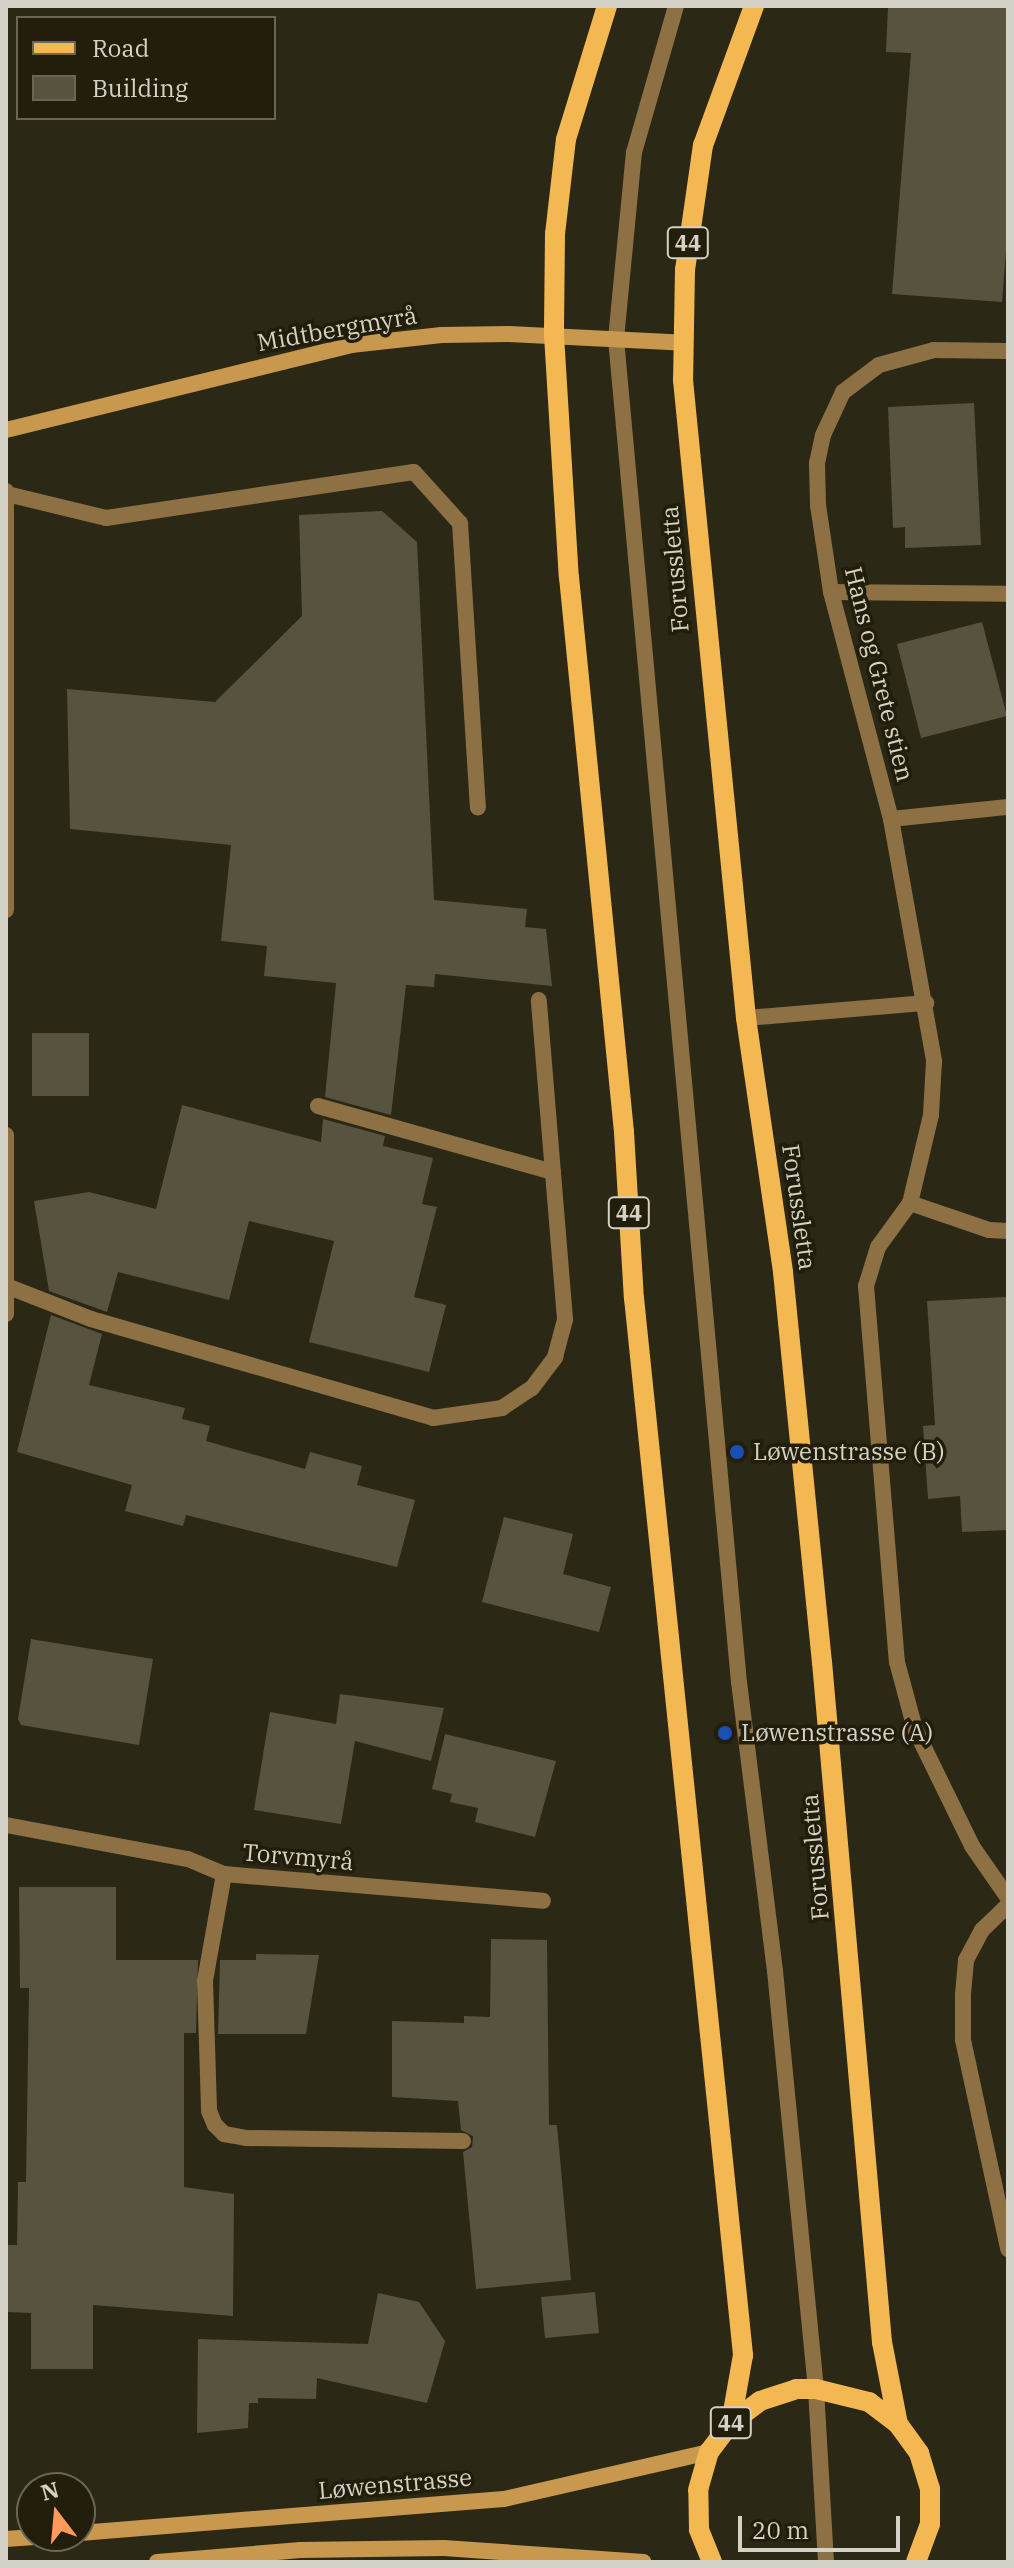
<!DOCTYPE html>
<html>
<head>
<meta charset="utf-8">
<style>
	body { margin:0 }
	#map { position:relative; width:1014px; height:2568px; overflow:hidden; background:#2b2815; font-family:"IBM Plex Serif",serif }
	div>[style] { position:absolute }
	.building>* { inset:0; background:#57533f }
	.lane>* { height:16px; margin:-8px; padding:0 8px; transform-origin:8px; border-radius:8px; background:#8d7043 }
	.street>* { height:16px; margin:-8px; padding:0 8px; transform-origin:8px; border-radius:8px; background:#8d7043 }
	.secondary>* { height:16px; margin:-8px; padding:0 8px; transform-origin:8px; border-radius:8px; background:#c7984d }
	.primary>* { height:20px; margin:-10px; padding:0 10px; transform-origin:10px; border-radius:10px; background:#f4b853 }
	.dots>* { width:22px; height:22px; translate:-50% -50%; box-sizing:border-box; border:4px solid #221e0b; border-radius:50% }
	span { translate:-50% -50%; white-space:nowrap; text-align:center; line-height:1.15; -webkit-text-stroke:7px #221e0b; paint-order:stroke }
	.shield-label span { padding:2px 6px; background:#221e0b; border:2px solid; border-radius:6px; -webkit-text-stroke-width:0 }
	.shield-label { font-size:22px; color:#d4d2c6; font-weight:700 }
	.street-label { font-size:24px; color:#d4d2c6 }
	.poi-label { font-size:24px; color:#d4d2c6 }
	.left { translate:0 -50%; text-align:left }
	.frame { position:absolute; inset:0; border:8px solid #d4d2c6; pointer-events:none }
	.legend { position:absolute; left:16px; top:16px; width:260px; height:104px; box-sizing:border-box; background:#221e0b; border:2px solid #696656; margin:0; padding:10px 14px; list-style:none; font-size:24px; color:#d4d2c6 }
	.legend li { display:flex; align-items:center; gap:16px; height:40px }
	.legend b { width:40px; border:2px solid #696656 }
	.north { position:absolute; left:16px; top:2472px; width:80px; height:80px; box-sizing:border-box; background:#221e0b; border:2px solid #696656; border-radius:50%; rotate:344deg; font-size:22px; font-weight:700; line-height:32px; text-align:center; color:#d4d2c6 }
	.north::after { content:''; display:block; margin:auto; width:28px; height:36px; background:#ff9b5a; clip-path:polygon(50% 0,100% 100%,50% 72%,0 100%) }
	.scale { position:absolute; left:738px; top:2516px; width:162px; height:36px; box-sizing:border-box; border:4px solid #d4d2c6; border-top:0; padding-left:10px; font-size:24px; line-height:28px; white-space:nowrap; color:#d4d2c6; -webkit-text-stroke:6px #221e0b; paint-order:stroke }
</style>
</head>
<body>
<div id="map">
	<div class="building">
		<i style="clip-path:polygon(888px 6px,1008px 6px,1008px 226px,1002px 302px,892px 294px,911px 53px,886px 52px)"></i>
		<i style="clip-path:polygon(974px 403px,981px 545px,905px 548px,905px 527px,893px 528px,888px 407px)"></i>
		<i style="clip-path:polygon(382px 511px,417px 542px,434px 900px,527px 909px,525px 927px,546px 929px,552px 986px,435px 974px,434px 987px,406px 985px,391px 1115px,325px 1097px,336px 983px,264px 976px,267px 946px,221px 941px,231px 845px,70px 829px,67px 689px,215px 702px,302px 616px,299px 515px)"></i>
		<i style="clip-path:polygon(982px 622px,1007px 716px,921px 738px,897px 644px)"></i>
		<i style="clip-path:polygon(32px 1033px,89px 1033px,89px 1096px,32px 1096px)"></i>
		<i style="clip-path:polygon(182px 1105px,321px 1142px,323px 1119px,385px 1136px,383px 1146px,433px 1158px,422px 1204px,437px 1207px,414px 1297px,446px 1305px,429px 1372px,309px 1342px,334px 1241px,249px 1221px,229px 1300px,118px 1272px,107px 1312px,49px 1291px,34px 1201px,89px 1192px,156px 1209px)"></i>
		<i style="clip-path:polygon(1006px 1297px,1008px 1530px,962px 1532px,960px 1496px,928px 1499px,923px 1426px,935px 1425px,927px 1301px)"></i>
		<i style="clip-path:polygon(51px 1315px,102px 1334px,89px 1385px,185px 1408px,182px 1419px,210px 1426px,206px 1441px,305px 1469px,310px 1452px,362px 1466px,357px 1485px,415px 1500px,397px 1567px,186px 1515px,183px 1526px,125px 1511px,132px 1485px,17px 1452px)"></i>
		<i style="clip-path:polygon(504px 1517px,573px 1534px,563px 1574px,611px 1587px,599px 1632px,482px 1602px)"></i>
		<i style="clip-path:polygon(31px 1639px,153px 1659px,139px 1745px,21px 1725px,18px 1719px)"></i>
		<i style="clip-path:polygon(340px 1694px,444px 1708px,431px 1761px,355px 1741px,341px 1824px,254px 1810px,270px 1712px,336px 1724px)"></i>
		<i style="clip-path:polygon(445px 1734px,556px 1761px,535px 1837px,475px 1822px,478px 1808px,450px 1802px,452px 1794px,432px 1789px)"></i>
		<i style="clip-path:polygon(19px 1887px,116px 1887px,116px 1960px,198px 1960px,196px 2033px,184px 2033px,184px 2187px,234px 2194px,233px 2316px,93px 2305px,93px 2369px,31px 2369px,31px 2313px,6px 2312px,6px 2245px,17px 2245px,18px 2182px,26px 2182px,29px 1988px,20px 1988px)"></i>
		<i style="clip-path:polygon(491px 1939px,547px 1940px,549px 2125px,557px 2125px,571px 2280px,476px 2289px,463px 2152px,472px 2147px,473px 2136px,461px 2130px,458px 2101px,392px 2097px,392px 2021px,464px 2023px,464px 2016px,490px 2017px)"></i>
		<i style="clip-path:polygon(256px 1954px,319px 1955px,306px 2034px,218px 2034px,220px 1960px,256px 1960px)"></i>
		<i style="clip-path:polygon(595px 2292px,599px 2333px,545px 2338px,541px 2297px)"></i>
		<i style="clip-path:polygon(378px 2293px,419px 2302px,445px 2341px,427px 2403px,317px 2378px,316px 2399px,258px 2398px,258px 2403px,249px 2403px,248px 2428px,197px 2433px,198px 2339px,368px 2344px)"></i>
	</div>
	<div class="lane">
		<i style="left:676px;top:6px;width:152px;rotate:106deg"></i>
		<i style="left:634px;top:152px;width:188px;rotate:95.5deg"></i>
		<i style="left:616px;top:339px;width:1349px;rotate:84.77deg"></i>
		<i style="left:739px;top:1682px;width:291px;rotate:82.9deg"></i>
		<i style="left:775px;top:1971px;width:420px;rotate:84.4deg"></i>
		<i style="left:816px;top:2389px;width:173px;rotate:86.7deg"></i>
		<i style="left:7px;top:494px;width:102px;rotate:13.6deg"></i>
		<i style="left:106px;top:518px;width:311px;rotate:-8.5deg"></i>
		<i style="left:414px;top:472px;width:69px;rotate:48deg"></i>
		<i style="left:460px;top:523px;width:285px;rotate:86.4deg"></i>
		<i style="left:831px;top:592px;width:177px;rotate:0.6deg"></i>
		<i style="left:891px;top:819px;width:118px;rotate:-5.9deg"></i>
		<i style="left:318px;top:1106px;width:244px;rotate:15.7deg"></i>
		<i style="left:9px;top:1287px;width:88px;rotate:21.3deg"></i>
		<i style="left:91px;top:1319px;width:356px;rotate:16.1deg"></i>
		<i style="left:433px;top:1418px;width:70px;rotate:-8.2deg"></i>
		<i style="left:502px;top:1408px;width:36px;rotate:-34deg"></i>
		<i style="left:532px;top:1388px;width:39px;rotate:-53deg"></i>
		<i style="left:555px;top:1357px;width:39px;rotate:-75deg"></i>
		<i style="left:565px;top:1319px;width:320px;rotate:-94.7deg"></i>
		<i style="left:224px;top:1874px;width:109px;rotate:100.1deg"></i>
		<i style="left:205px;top:1981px;width:130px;rotate:88.2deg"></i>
		<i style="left:209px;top:2111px;width:15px;rotate:67deg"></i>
		<i style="left:215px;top:2125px;width:13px;rotate:45deg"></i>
		<i style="left:224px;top:2134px;width:22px;rotate:10deg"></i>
		<i style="left:246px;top:2138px;width:217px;rotate:0.8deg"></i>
	</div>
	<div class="street">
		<i style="left:1008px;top:351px;width:74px;rotate:-179.2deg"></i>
		<i style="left:934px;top:350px;width:57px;rotate:164.7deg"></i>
		<i style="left:879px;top:365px;width:45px;rotate:143.1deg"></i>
		<i style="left:843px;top:392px;width:47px;rotate:114.9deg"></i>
		<i style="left:823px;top:435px;width:29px;rotate:102deg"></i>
		<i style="left:817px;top:463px;width:42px;rotate:88.6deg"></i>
		<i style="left:818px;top:505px;width:88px;rotate:81.5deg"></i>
		<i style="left:831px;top:592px;width:235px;rotate:75.2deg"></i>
		<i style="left:891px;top:819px;width:246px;rotate:79.9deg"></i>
		<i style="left:934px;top:1061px;width:54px;rotate:93.2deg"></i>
		<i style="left:931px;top:1115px;width:90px;rotate:103.4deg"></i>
		<i style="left:910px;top:1203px;width:83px;rotate:18.9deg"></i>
		<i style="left:989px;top:1230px;width:19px;rotate:3deg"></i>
		<i style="left:6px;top:491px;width:419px;rotate:90deg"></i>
		<i style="left:746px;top:1018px;width:181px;rotate:-4.8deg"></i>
		<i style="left:6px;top:1135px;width:179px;rotate:90deg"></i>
		<i style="left:910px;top:1203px;width:54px;rotate:126deg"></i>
		<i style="left:878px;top:1247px;width:41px;rotate:107.1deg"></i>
		<i style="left:866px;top:1286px;width:377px;rotate:85.3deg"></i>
		<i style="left:897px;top:1662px;width:69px;rotate:75deg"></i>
		<i style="left:915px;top:1729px;width:130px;rotate:64deg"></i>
		<i style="left:972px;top:1846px;width:63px;rotate:55.3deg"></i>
		<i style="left:6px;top:1825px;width:185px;rotate:10.6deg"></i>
		<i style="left:188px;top:1859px;width:39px;rotate:23deg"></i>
		<i style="left:224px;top:1874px;width:320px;rotate:4.8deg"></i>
		<i style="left:1008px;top:1905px;width:36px;rotate:136deg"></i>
		<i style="left:982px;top:1930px;width:34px;rotate:118deg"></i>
		<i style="left:966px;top:1960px;width:36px;rotate:95deg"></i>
		<i style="left:963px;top:1996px;width:44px;rotate:90deg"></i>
		<i style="left:963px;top:2040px;width:214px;rotate:77.8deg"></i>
	</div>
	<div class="secondary">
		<i style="left:6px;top:430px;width:355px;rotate:-13.8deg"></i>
		<i style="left:351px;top:345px;width:91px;rotate:-6.3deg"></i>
		<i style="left:441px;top:335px;width:68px;rotate:-0.8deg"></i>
		<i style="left:509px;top:334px;width:175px;rotate:2.9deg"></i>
		<i style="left:80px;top:2533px;width:425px;rotate:-4.6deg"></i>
		<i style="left:504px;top:2499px;width:210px;rotate:-12.9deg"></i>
		<i style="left:6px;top:2539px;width:39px;rotate:-4deg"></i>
		<i style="left:157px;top:2562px;width:144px;rotate:-4.8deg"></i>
		<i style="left:300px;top:2550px;width:144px;rotate:-0.8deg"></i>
		<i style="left:444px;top:2548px;width:200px;rotate:4deg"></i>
	</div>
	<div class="primary">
		<i style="left:607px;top:6px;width:139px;rotate:107.1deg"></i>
		<i style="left:566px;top:139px;width:96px;rotate:96.6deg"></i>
		<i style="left:555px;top:234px;width:101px;rotate:90.6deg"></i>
		<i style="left:554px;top:335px;width:242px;rotate:86.5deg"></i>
		<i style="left:569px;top:577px;width:558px;rotate:84.34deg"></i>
		<i style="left:624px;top:1132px;width:166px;rotate:86.6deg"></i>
		<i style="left:634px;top:1298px;width:1063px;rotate:84.11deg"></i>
		<i style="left:743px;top:2355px;width:69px;rotate:100deg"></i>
		<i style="left:754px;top:6px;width:148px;rotate:110.1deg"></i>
		<i style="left:703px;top:145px;width:126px;rotate:98.2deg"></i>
		<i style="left:685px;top:270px;width:110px;rotate:91deg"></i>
		<i style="left:683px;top:380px;width:641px;rotate:84.36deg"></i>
		<i style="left:746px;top:1018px;width:257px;rotate:81.7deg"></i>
		<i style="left:783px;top:1272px;width:392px;rotate:84.3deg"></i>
		<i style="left:822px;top:1662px;width:683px;rotate:84.96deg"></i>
		<i style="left:882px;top:2342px;width:84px;rotate:79deg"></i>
		<i style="left:712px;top:2562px;width:35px;rotate:-112deg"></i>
		<i style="left:699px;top:2529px;width:39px;rotate:-91deg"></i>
		<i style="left:698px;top:2490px;width:40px;rotate:-74deg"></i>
		<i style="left:709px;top:2452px;width:36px;rotate:-53deg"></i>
		<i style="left:731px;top:2423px;width:36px;rotate:-37deg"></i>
		<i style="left:760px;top:2401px;width:38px;rotate:-18deg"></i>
		<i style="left:796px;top:2389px;width:20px"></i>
		<i style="left:816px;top:2389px;width:55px;rotate:13.8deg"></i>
		<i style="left:869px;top:2402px;width:36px;rotate:37deg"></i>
		<i style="left:898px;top:2424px;width:36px;rotate:54deg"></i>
		<i style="left:919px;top:2453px;width:37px;rotate:73deg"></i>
		<i style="left:930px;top:2488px;width:36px;rotate:90deg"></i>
		<i style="left:930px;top:2524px;width:40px;rotate:110.2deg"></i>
	</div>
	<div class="dots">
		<i style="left:737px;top:1452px;background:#1a4fb4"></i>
		<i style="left:725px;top:1733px;background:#1a4fb4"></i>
	</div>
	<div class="shield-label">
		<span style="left:688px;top:243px">44</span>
		<span style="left:629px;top:1213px">44</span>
		<span style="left:731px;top:2423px">44</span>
	</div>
	<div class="street-label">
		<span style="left:337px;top:329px;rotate:-10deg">Midtbergmyrå</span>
		<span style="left:675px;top:569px;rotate:-95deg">Forussletta</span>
		<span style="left:879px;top:674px;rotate:76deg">Hans og Grete stien</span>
		<span style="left:799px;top:1207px;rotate:82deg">Forussletta</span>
		<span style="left:298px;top:1857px;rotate:5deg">Torvmyrå</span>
		<span style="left:815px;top:1857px;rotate:-95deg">Forussletta</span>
		<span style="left:395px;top:2484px;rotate:-5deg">Løwenstrasse</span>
	</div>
	<div class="poi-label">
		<span class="left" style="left:753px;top:1452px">Løwenstrasse (B)</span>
		<span class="left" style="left:741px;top:1733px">Løwenstrasse (A)</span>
	</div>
	<div class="frame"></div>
	<ul class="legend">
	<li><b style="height:10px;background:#f4b853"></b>Road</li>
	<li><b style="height:22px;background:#57533f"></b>Building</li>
	</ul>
	<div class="north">N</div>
	<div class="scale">20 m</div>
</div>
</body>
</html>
